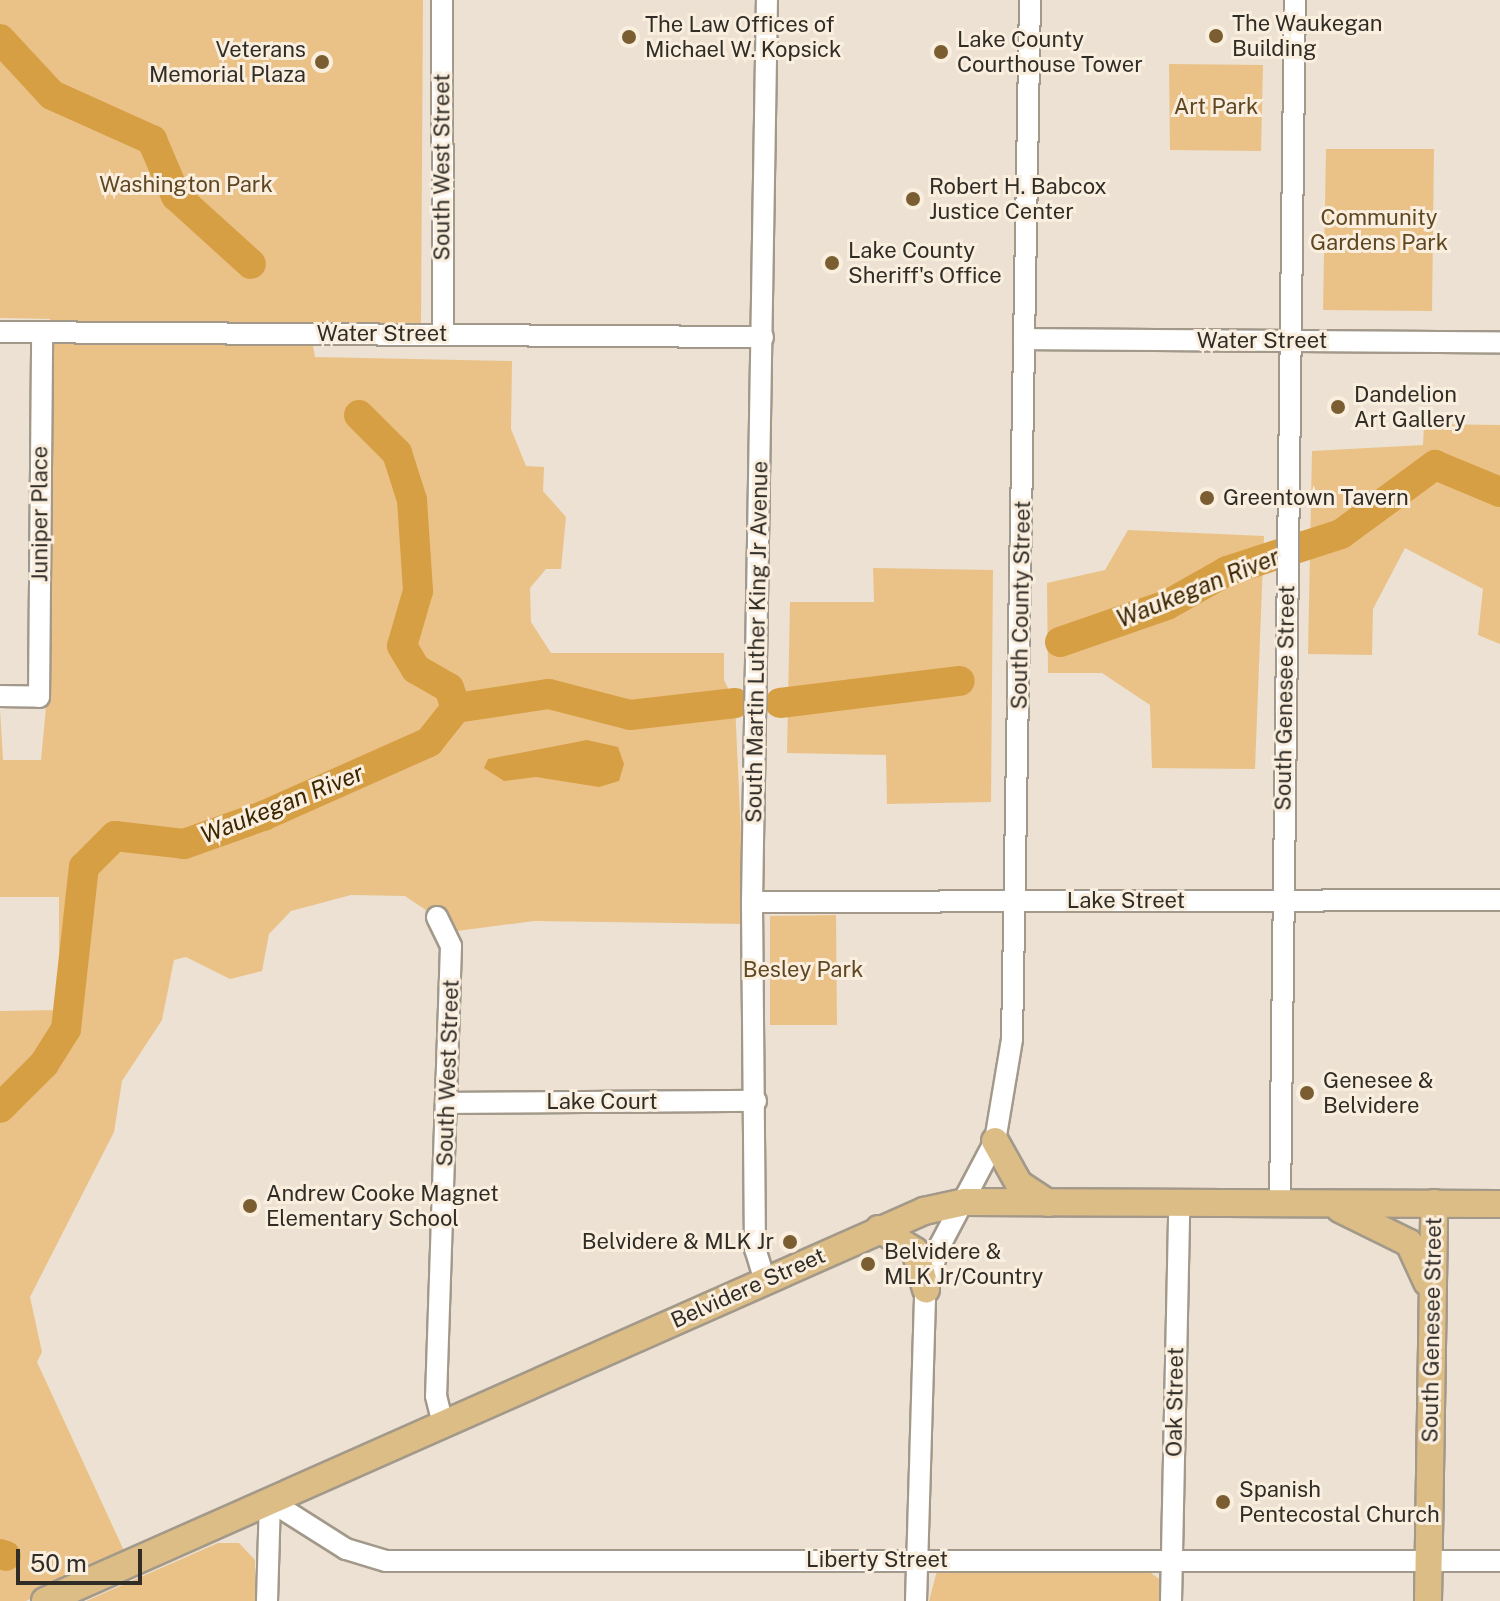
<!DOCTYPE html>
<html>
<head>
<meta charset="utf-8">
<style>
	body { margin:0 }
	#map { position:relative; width:1500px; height:1601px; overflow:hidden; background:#ece1d2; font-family:"Public Sans",sans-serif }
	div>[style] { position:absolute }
	.green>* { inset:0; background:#eac287 }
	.water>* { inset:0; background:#d79f43 }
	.river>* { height:30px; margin:-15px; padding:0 15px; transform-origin:15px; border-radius:15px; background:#d79f43 }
	.roads { filter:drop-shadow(2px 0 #a3998a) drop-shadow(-2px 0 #a3998a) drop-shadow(0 2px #a3998a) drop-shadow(0 -2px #a3998a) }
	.minor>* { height:20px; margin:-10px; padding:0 10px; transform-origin:10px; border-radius:10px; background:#fff }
	.major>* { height:26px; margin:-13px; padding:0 13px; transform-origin:13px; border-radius:13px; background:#ddbd86 }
	.dots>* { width:22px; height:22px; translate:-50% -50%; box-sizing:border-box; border:4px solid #faeedf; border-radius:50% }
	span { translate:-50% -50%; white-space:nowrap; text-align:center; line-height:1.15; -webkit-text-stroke:6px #faeedf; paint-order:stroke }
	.poi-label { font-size:22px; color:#302c26 }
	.left { translate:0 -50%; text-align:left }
	.right { translate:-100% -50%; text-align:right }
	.park-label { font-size:22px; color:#5f4722 }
	.street-label { font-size:22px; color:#302c26 }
	.water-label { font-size:24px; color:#3c2600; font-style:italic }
	.scale { position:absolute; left:16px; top:1549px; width:126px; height:36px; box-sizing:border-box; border:4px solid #302c26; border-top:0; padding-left:10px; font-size:24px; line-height:28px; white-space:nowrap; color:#302c26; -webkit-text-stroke:6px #faeedf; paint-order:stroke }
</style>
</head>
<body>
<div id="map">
	<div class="green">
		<i style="clip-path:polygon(0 0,423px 0,421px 324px,309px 323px,315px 357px,512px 361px,511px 429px,526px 466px,544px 467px,543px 491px,566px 517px,561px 569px,546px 569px,530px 588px,531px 622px,551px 653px,724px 653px,724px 680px,735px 703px,745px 924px,534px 921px,457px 931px,405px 896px,351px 895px,291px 911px,269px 934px,262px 971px,230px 979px,186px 957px,174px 960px,162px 1020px,122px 1081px,114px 1132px,30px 1297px,42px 1352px,37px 1362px,126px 1555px,26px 1601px,0 1601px,0 1011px,59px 1010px,59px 897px,0 897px,0 709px,3px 760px,41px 760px,48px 686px,50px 319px,0 318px)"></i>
		<i style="clip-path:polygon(1169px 64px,1263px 65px,1261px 151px,1170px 150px)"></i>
		<i style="clip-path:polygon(1326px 149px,1434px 149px,1432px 311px,1323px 310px)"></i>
		<i style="clip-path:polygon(1424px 424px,1500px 425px,1500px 644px,1478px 635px,1483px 589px,1405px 548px,1373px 609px,1372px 655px,1308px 654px,1312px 451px,1423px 445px)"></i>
		<i style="clip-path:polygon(1128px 530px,1264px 536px,1255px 769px,1152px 768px,1150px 705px,1102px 673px,1048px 673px,1047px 583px,1105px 570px)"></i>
		<i style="clip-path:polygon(873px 568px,993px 570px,991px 802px,887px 804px,886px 755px,787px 753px,790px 602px,874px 602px)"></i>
		<i style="clip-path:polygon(836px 915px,837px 1025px,770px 1025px,770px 916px)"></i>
		<i style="clip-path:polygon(218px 1543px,239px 1543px,255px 1560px,255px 1601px,86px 1601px)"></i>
		<i style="clip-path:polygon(1147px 1570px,1162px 1581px,1162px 1601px,929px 1601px,937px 1571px)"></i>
	</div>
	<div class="water">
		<i style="clip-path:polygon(587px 740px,618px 747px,624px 764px,619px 781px,599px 787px,536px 777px,504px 781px,484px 768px,488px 759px)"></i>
	</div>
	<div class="river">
		<i style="left:0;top:39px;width:76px;rotate:47.1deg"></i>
		<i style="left:52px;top:95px;width:110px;rotate:24.2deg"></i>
		<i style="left:152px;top:140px;width:61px;rotate:66.8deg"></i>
		<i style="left:176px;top:196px;width:101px;rotate:42.2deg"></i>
		<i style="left:359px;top:415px;width:54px;rotate:45deg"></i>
		<i style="left:397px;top:453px;width:49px;rotate:72.3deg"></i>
		<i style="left:412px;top:500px;width:91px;rotate:86.2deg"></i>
		<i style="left:418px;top:591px;width:57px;rotate:106.2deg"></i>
		<i style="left:402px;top:646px;width:27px;rotate:59deg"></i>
		<i style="left:416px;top:669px;width:38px;rotate:30deg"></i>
		<i style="left:449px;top:688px;width:21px;rotate:71deg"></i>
		<i style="left:1060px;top:642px;width:113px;rotate:-19.1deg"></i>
		<i style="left:1167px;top:605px;width:69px;rotate:-29.5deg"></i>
		<i style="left:1227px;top:571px;width:120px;rotate:-18deg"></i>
		<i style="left:1341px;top:534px;width:117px;rotate:-36.3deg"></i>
		<i style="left:1435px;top:465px;width:70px;rotate:22.6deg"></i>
		<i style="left:780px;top:703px;width:181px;rotate:-7deg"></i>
		<i style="left:0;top:1108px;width:62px;rotate:-45deg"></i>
		<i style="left:44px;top:1064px;width:41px;rotate:-57.8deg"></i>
		<i style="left:66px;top:1029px;width:163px;rotate:-83.7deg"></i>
		<i style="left:84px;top:867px;width:44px;rotate:-45deg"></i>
		<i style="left:115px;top:836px;width:69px;rotate:6.6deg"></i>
		<i style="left:184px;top:844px;width:84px;rotate:-19.5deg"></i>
		<i style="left:263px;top:816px;width:182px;rotate:-24deg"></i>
		<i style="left:429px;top:742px;width:43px;rotate:-51.5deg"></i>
		<i style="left:456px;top:708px;width:94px;rotate:-8.6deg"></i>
		<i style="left:549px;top:694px;width:84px;rotate:14.5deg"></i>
		<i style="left:630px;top:715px;width:106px;rotate:-6.5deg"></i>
		<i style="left:0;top:1554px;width:6px;rotate:18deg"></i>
	</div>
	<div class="roads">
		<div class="minor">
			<i style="left:442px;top:0;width:335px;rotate:89.8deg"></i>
			<i style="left:0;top:332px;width:763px;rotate:0.38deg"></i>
			<i style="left:1024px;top:339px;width:476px;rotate:0.4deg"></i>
			<i style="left:0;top:696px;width:39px;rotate:1deg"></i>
			<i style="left:39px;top:697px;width:365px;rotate:-89.5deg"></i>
			<i style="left:752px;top:902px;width:748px;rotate:-0.15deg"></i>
			<i style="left:437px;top:917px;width:32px;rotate:64deg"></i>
			<i style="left:451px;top:946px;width:450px;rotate:91.9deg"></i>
			<i style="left:436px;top:1396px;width:30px;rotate:76deg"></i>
			<i style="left:448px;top:1103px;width:308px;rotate:-0.4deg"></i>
			<i style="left:1280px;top:1204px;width:1204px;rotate:-89.29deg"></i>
			<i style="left:765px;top:1281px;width:34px;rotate:-107deg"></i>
			<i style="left:755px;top:1249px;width:347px;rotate:-90.5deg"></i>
			<i style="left:752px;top:902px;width:902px;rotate:-89.05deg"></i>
			<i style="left:267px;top:1601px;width:100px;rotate:-88.3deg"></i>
			<i style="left:270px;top:1501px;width:90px;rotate:32.3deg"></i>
			<i style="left:346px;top:1549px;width:42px;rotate:16.7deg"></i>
			<i style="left:386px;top:1561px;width:1114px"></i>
			<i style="left:916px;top:1601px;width:305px;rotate:-88.3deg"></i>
			<i style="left:925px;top:1296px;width:49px;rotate:-74.5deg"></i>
			<i style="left:938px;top:1249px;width:122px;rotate:-62.2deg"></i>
			<i style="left:995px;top:1141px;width:103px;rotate:-80.5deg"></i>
			<i style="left:1012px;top:1039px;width:1039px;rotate:-89.01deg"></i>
			<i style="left:1171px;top:1601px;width:397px;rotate:-88.8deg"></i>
		</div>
		<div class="major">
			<i style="left:995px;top:1141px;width:49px;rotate:60.8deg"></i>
			<i style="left:1019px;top:1184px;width:35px;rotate:33deg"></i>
			<i style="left:1340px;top:1209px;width:77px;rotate:26.2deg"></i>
			<i style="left:1409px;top:1243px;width:43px;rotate:65.2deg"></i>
			<i style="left:879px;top:1229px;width:42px;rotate:31.4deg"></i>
			<i style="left:915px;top:1251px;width:40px;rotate:74deg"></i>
			<i style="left:45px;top:1601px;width:962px;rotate:-23.93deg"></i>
			<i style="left:924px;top:1211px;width:42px;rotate:-12.4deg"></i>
			<i style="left:965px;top:1202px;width:535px;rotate:0.21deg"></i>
			<i style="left:1428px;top:1601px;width:398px;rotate:-89.1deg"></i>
		</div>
	</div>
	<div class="dots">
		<i style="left:1216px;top:36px;background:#7a5e31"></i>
		<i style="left:629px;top:37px;background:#7a5e31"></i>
		<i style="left:941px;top:52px;background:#7a5e31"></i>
		<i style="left:322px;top:62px;background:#7a5e31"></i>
		<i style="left:913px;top:199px;background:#7a5e31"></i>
		<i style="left:832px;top:263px;background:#7a5e31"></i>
		<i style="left:1338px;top:407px;background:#7a5e31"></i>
		<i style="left:1207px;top:498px;background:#7a5e31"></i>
		<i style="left:1307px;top:1093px;background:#7a5e31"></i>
		<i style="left:250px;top:1206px;background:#7a5e31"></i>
		<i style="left:790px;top:1242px;background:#7a5e31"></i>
		<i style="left:868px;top:1264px;background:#7a5e31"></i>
		<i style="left:1223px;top:1502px;background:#7a5e31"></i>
	</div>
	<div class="poi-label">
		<span class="left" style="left:1232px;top:36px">The Waukegan<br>Building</span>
		<span class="left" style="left:645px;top:37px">The Law Offices of<br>Michael W. Kopsick</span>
		<span class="left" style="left:957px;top:52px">Lake County<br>Courthouse Tower</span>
		<span class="right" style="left:306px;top:62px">Veterans<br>Memorial Plaza</span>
		<span class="left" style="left:929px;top:199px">Robert H. Babcox<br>Justice Center</span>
		<span class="left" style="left:848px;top:263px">Lake County<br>Sheriff's Office</span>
		<span class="left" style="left:1354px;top:407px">Dandelion<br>Art Gallery</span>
		<span class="left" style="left:1223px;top:498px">Greentown Tavern</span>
		<span class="left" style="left:1323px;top:1093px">Genesee &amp;<br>Belvidere</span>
		<span class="left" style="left:266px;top:1206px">Andrew Cooke Magnet<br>Elementary School</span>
		<span class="right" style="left:774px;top:1242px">Belvidere &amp; MLK Jr</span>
		<span class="left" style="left:884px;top:1264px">Belvidere &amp;<br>MLK Jr/Country</span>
		<span class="left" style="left:1239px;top:1502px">Spanish<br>Pentecostal Church</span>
	</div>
	<div class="park-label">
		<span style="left:1216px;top:107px">Art Park</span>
		<span style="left:186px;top:185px">Washington Park</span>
		<span style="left:1379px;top:230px">Community<br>Gardens Park</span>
		<span style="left:803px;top:970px">Besley Park</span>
	</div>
	<div class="street-label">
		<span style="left:442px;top:167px;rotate:-90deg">South West Street</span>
		<span style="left:382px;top:334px">Water Street</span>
		<span style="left:1262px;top:341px">Water Street</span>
		<span style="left:40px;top:514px;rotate:-90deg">Juniper Place</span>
		<span style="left:1021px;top:605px;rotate:-89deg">South County Street</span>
		<span style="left:757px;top:642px;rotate:-89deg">South Martin Luther King Jr Avenue</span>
		<span style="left:1285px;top:698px;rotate:-89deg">South Genesee Street</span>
		<span style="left:1126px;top:901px">Lake Street</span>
		<span style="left:448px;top:1073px;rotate:-88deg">South West Street</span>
		<span style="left:602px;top:1102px">Lake Court</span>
		<span style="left:748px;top:1288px;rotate:-24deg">Belvidere Street</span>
		<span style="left:1432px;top:1330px;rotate:-89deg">South Genesee Street</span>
		<span style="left:1175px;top:1402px;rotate:-89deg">Oak Street</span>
		<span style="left:877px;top:1560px">Liberty Street</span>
	</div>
	<div class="water-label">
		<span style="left:1198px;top:588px;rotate:-22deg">Waukegan River</span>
		<span style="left:282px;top:804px;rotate:-22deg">Waukegan River</span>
	</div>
	<div class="scale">50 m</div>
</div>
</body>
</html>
